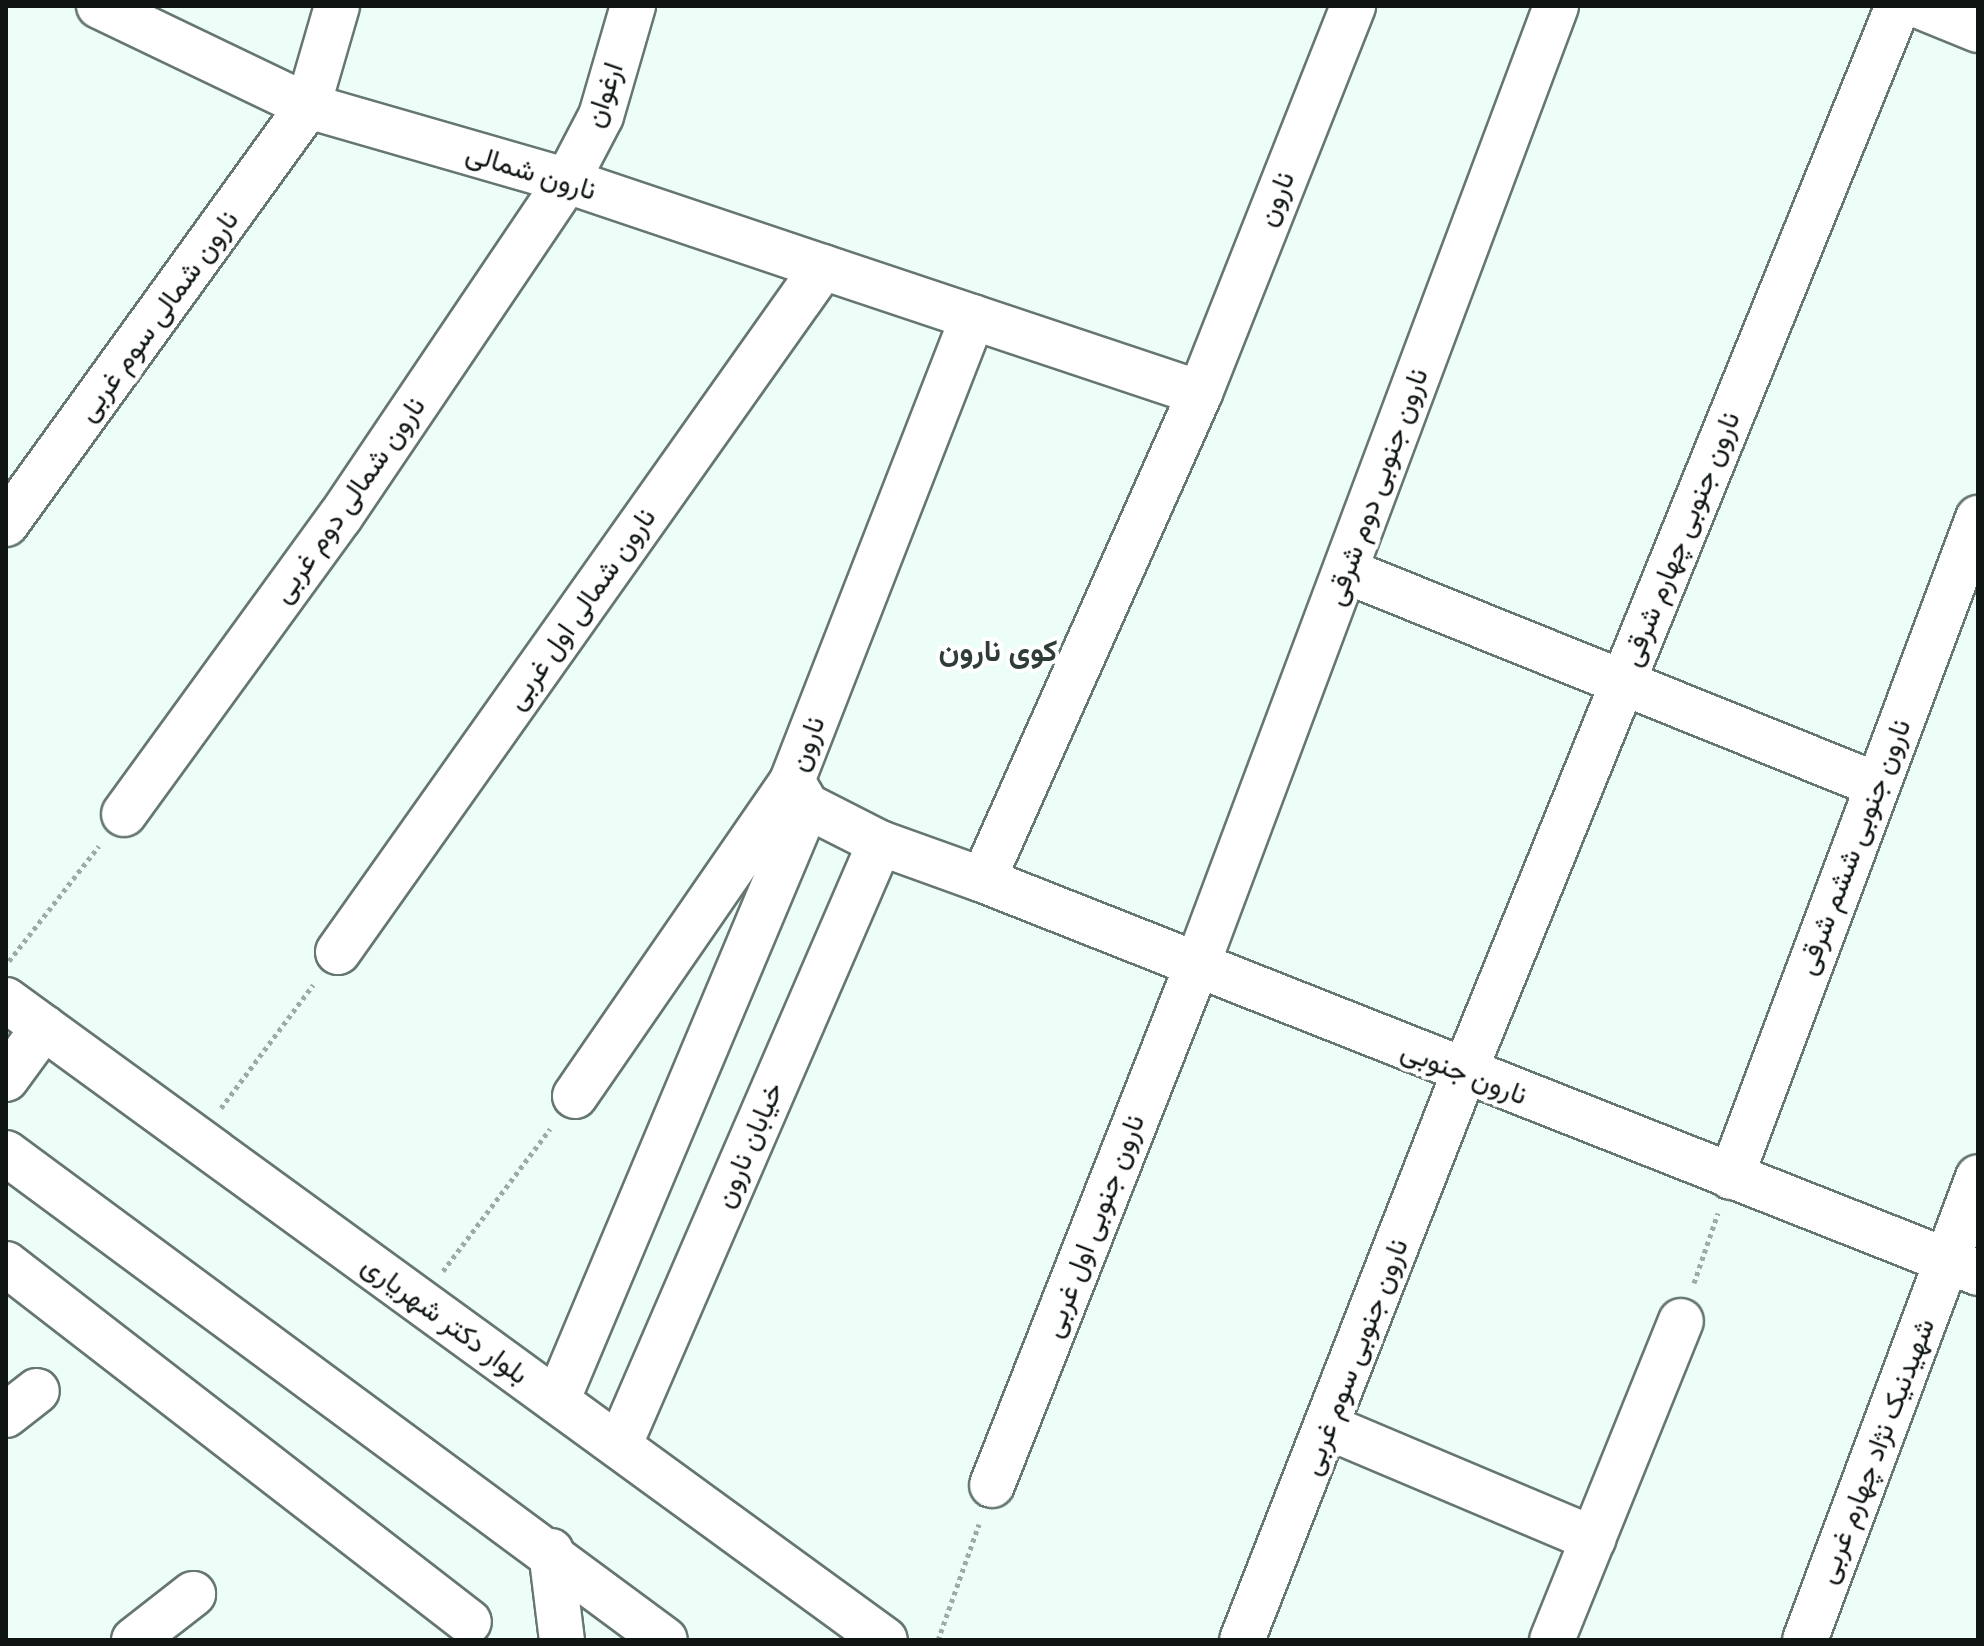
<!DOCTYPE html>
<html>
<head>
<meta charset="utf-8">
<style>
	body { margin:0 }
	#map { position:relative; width:1984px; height:1646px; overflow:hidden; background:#ecfef7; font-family:Karla,Vazirmatn,sans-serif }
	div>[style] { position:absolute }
	.path>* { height:5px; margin-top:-2.5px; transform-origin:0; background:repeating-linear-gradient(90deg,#9daba6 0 4px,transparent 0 8px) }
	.roads { filter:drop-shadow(2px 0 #667670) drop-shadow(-2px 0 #667670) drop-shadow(0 2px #667670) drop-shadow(0 -2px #667670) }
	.minor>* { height:44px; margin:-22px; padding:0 22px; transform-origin:22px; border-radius:22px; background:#fff }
	.major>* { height:44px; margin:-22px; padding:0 22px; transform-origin:22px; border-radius:22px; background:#fff }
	span { translate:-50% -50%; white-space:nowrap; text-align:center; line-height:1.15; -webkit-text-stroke:8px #fff; paint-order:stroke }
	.street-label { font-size:28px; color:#0f1513 }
	.neighbourhood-label { font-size:30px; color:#2f3d38; font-weight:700 }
	.frame { position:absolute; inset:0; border:8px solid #0f1513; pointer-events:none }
</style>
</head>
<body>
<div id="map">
	<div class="path">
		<i style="left:9px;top:961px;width:146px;rotate:-52deg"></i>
		<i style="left:221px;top:1108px;width:154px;rotate:-53.2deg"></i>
		<i style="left:443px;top:1271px;width:178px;rotate:-53deg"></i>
		<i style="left:1694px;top:1283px;width:74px;rotate:-71.1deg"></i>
		<i style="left:938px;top:1640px;width:123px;rotate:-70.5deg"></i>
	</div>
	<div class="roads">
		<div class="minor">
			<i style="left:99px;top:6px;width:232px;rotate:25.6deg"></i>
			<i style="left:308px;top:106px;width:270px;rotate:16.1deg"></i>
			<i style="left:567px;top:181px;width:270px;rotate:18.6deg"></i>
			<i style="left:823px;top:267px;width:397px;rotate:18.5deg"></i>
			<i style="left:1200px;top:393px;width:533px;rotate:114.02deg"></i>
			<i style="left:983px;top:880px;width:109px;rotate:-160.2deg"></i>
			<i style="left:880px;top:843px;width:82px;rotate:-153.1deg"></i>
			<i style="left:807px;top:806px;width:29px;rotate:-121deg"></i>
			<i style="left:792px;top:781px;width:498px;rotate:-68.7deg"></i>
			<i style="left:1919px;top:6px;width:64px;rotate:22.1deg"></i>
			<i style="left:6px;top:524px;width:516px;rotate:-54.15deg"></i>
			<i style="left:308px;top:106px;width:104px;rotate:-73.8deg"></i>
			<i style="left:1346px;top:571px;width:573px;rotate:21.95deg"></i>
			<i style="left:124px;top:814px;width:367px;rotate:-54deg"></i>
			<i style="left:340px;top:517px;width:405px;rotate:-56deg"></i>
			<i style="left:567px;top:181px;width:73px;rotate:-62.4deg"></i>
			<i style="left:601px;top:116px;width:115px;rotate:-73.8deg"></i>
			<i style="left:983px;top:880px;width:1070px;rotate:21.55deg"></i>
			<i style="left:338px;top:952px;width:839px;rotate:-54.7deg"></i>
			<i style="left:575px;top:1096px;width:383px;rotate:-55.4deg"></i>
			<i style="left:1731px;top:1177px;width:704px;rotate:-69.45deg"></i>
			<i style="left:6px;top:1264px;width:585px;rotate:37.71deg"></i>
			<i style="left:6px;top:1415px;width:39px;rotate:-38deg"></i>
			<i style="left:1328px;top:1427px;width:288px;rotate:22.9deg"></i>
			<i style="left:992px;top:1485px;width:556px;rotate:-68.47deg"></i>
			<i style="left:1196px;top:968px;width:1027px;rotate:-69.48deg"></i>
			<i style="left:134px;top:1640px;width:75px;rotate:-37.9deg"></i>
			<i style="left:1242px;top:1640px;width:609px;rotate:-68.62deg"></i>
			<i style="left:1464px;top:1073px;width:1152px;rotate:-67.87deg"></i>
			<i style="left:1552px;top:1640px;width:344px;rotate:-68deg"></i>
			<i style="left:1805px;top:1640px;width:494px;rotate:-69.5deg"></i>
		</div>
		<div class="major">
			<i style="left:1200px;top:393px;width:416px;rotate:-68.4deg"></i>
			<i style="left:6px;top:1000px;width:1087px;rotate:36.06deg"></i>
			<i style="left:6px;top:1079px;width:64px;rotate:-53.8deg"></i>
			<i style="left:6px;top:1153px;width:819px;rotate:36.46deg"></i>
			<i style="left:557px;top:1401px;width:645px;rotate:-67.21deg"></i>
			<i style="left:619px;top:1446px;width:657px;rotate:-66.6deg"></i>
			<i style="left:551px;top:1551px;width:90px;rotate:83deg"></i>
		</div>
	</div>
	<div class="street-label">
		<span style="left:604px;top:95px;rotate:-71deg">ارغوان</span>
		<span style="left:531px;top:172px;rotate:17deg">نارون شمالی</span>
		<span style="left:1276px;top:199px;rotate:-68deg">نارون</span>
		<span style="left:158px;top:316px;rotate:-54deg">نارون شمالی سوم غربی</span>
		<span style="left:1377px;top:487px;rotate:-70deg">نارون جنوبی دوم شرقی</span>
		<span style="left:349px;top:500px;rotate:-55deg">نارون شمالی دوم غربی</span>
		<span style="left:1681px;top:539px;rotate:-68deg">نارون جنوبی چهارم شرقی</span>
		<span style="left:581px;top:609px;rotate:-55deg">نارون شمالی اول غربی</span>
		<span style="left:807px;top:744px;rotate:-70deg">نارون</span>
		<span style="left:1854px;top:847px;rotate:-69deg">نارون جنوبی ششم شرقی</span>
		<span style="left:1464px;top:1073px;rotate:21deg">نارون جنوبی</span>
		<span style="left:749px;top:1145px;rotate:-67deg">خیابان نارون</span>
		<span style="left:1094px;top:1226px;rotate:-69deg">نارون جنوبی اول غربی</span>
		<span style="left:445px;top:1320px;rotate:36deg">بلوار دکتر شهریاری</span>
		<span style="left:1355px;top:1357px;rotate:-69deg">نارون جنوبی سوم غربی</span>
		<span style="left:1876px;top:1451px;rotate:-69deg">شهیدنیک نژاد چهارم غربی</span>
	</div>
	<div class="neighbourhood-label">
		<span style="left:998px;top:651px">کوی نارون</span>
	</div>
	<div class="frame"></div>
</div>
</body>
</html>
